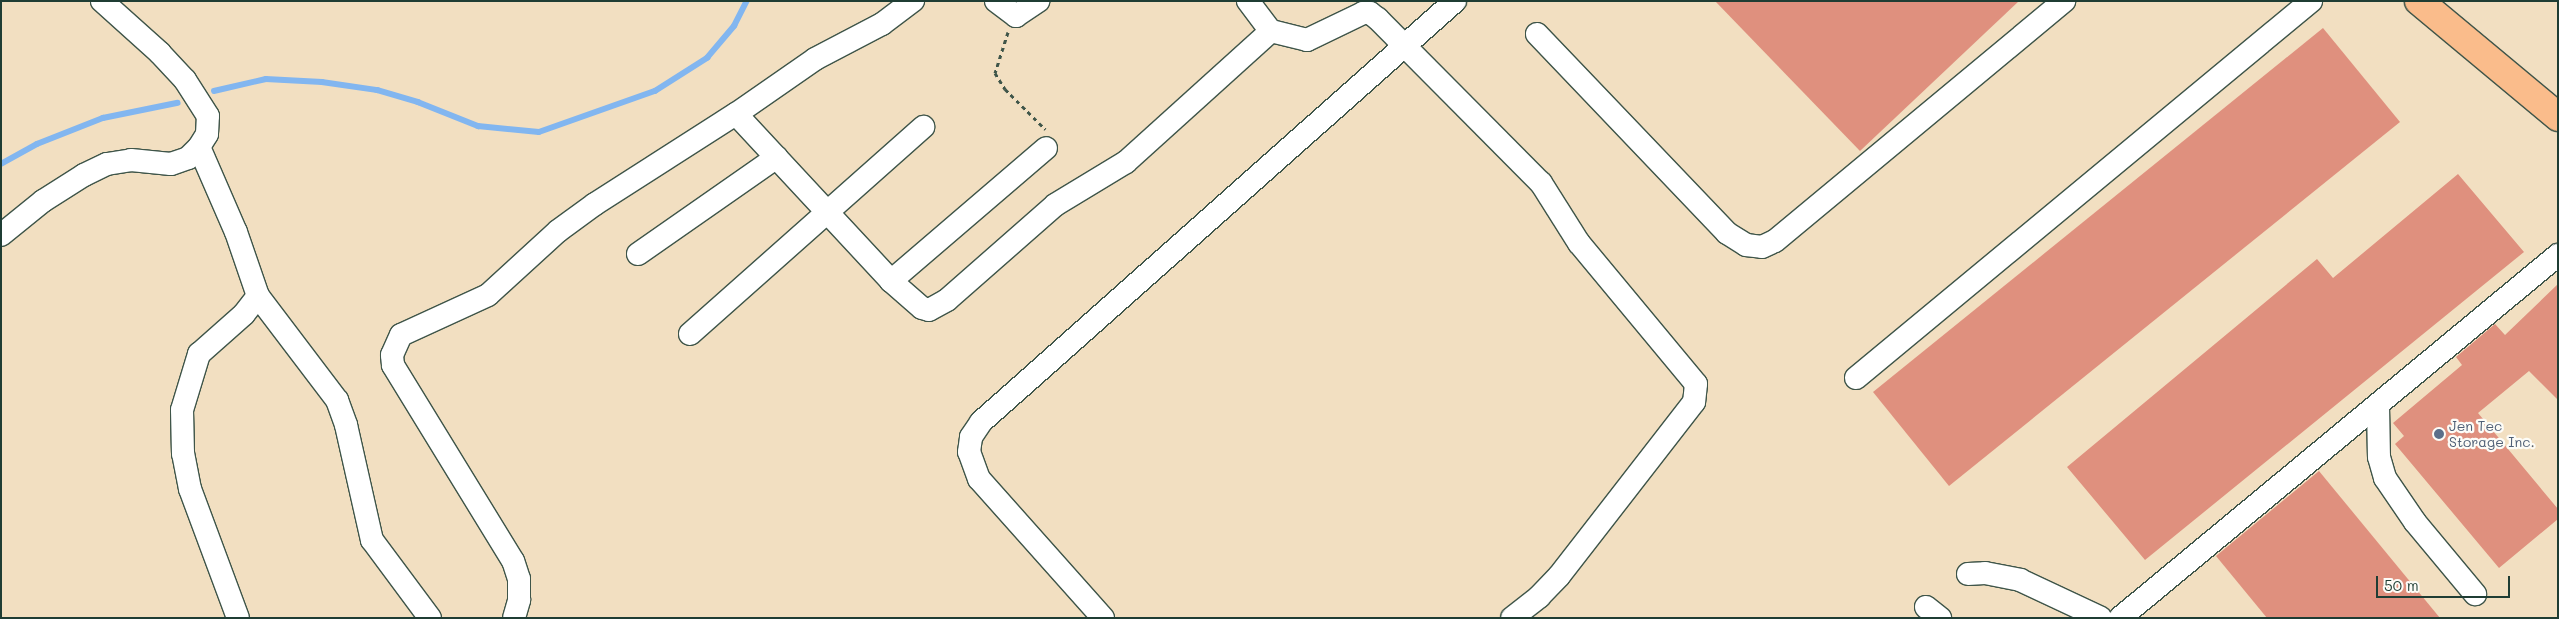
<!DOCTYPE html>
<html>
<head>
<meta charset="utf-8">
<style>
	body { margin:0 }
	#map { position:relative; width:2559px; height:619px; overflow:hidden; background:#f2dfc1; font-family:Mali,sans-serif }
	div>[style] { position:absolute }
	.stream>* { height:5.5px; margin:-2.75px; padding:0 2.75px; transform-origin:2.75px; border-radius:2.75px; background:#82b6f0 }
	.building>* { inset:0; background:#df907e }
	.path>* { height:3px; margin-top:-1.5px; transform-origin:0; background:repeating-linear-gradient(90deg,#3f5549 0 4px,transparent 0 8px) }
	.roads { filter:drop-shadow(1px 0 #3f5549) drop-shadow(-1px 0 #3f5549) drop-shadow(0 1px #3f5549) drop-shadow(0 -1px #3f5549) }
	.minor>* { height:22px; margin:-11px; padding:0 11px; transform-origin:11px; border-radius:11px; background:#fff }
	.highway>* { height:28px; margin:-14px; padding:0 14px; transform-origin:14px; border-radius:14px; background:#fabc8b }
	.dots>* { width:14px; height:14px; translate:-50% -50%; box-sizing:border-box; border:2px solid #fdfcf7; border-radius:50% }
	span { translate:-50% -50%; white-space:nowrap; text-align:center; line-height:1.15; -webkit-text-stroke:4.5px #fdfcf7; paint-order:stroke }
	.service-label { font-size:14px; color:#4e5e75 }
	.left { translate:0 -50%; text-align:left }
	.frame { position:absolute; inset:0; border:2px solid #1f3d34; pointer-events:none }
	.scale { position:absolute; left:2376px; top:576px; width:134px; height:22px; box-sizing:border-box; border:2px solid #1f3d34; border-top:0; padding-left:6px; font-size:15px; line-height:18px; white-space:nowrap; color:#1f3d34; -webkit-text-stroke:4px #fdfcf7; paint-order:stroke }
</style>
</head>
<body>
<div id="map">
	<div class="stream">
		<i style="left:214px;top:91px;width:53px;rotate:-13deg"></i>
		<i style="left:266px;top:79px;width:56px;rotate:3.1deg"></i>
		<i style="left:322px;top:82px;width:56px;rotate:8.3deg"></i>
		<i style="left:377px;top:90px;width:43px;rotate:16.3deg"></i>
		<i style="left:418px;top:102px;width:65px;rotate:21.8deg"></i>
		<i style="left:478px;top:126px;width:61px;rotate:5.6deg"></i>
		<i style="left:539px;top:132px;width:123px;rotate:-19.5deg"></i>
		<i style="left:655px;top:91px;width:62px;rotate:-32.4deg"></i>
		<i style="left:707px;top:58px;width:42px;rotate:-49.8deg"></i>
		<i style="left:734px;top:26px;width:28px;rotate:-63deg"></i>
		<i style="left:1px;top:164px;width:41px;rotate:-29.1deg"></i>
		<i style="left:37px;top:144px;width:71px;rotate:-21.5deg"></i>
		<i style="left:103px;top:118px;width:76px;rotate:-11.5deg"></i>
	</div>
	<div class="building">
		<i style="clip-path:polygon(1715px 1px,2019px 1px,1860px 151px)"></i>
		<i style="clip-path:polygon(2323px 28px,2400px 122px,1949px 486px,1873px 392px)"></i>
		<i style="clip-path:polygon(2458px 174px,2524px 252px,2145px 560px,2067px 467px,2317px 259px,2333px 278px)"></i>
		<i style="clip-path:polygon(2558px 284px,2558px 400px,2529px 371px,2478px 413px,2558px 509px,2558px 519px,2499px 568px,2395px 444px,2404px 436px,2393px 423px,2462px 365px,2456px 357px,2495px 324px,2505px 335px)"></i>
		<i style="clip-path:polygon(2319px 471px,2440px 618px,2267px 618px,2216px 556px)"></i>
	</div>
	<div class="path">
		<i style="left:1008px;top:32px;width:43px;rotate:107.6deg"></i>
		<i style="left:995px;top:73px;width:19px;rotate:58deg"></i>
		<i style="left:1005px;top:89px;width:57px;rotate:45deg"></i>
	</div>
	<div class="roads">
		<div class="minor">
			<i style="left:996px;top:1px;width:25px;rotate:37deg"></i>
			<i style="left:1016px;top:16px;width:27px;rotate:-34deg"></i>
			<i style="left:1248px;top:1px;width:38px;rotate:53deg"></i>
			<i style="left:1271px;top:31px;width:37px;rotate:14deg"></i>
			<i style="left:1307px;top:40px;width:62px;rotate:-25.7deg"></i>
			<i style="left:1363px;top:13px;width:7px"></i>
			<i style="left:1370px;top:13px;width:10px;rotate:37deg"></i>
			<i style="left:1378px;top:19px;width:231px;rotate:45.2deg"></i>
			<i style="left:1541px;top:183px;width:71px;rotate:57.7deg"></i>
			<i style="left:1579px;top:243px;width:183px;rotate:50.3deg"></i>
			<i style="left:1696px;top:384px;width:18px;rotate:96deg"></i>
			<i style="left:1694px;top:402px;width:220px;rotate:127.8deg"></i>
			<i style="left:1559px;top:576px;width:29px;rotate:134deg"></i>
			<i style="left:1539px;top:597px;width:34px;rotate:142deg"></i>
			<i style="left:1537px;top:34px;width:275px;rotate:46.3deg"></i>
			<i style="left:1727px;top:233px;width:22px;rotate:32deg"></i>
			<i style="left:1746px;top:245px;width:16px;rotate:7deg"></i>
			<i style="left:1762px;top:247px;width:14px;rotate:-25deg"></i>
			<i style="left:1775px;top:241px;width:376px;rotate:-39.7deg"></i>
			<i style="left:736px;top:114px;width:228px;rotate:47.1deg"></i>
			<i style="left:891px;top:281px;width:41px;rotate:41.1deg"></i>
			<i style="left:922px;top:308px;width:7px;rotate:16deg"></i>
			<i style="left:929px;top:310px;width:21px;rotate:-29deg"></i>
			<i style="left:947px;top:300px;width:144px;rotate:-41.3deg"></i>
			<i style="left:1055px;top:205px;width:83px;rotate:-31.2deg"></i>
			<i style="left:1126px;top:162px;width:195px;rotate:-42.1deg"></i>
			<i style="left:199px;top:147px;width:93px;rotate:66.5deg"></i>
			<i style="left:236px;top:232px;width:68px;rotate:71deg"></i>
			<i style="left:258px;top:296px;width:131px;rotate:52.8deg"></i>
			<i style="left:337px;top:400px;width:27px;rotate:70deg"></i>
			<i style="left:346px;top:425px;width:118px;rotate:77.3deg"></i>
			<i style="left:372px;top:540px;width:97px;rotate:53.4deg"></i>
			<i style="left:1px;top:235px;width:54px;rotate:-39deg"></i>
			<i style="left:43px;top:201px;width:49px;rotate:-32.4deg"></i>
			<i style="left:84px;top:175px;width:25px;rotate:-26deg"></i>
			<i style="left:107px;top:164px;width:24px;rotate:-9deg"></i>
			<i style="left:131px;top:160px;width:40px;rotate:5.7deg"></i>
			<i style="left:171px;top:164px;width:18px;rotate:-19deg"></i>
			<i style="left:188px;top:158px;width:16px;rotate:-45deg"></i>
			<i style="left:199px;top:147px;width:15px;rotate:-58deg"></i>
			<i style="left:207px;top:134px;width:18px;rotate:-87deg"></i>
			<i style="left:208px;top:116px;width:43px;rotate:-122.6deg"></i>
			<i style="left:185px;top:80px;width:37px;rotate:-133deg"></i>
			<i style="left:160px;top:53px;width:78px;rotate:-138.1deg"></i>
			<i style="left:638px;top:254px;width:169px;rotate:-34.9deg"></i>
			<i style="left:891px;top:281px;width:204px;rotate:-40.6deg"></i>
			<i style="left:690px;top:334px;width:312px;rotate:-41.6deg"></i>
			<i style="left:1856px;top:378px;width:591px;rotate:-39.64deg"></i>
			<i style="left:2378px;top:406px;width:51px;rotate:88.9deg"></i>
			<i style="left:2379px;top:457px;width:22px;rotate:74deg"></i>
			<i style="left:2385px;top:478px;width:53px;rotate:55.7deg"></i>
			<i style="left:2415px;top:522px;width:94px;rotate:50.2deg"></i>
			<i style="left:1968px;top:574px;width:17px;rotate:-3deg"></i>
			<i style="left:1985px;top:573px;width:36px;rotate:11deg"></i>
			<i style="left:2020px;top:580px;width:89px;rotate:25.1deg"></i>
			<i style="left:1926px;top:607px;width:18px;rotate:38deg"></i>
			<i style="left:238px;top:618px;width:138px;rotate:-110.4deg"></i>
			<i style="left:190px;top:489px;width:36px;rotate:-101deg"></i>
			<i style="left:183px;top:454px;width:44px;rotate:-91.3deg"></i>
			<i style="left:182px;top:410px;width:59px;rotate:-73.1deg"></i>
			<i style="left:199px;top:354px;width:60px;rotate:-41.6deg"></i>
			<i style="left:244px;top:314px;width:23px;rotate:-52deg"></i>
			<i style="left:514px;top:618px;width:19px;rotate:-74deg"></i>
			<i style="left:519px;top:600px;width:21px;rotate:-90deg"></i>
			<i style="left:519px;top:579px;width:19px;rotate:-108deg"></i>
			<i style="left:513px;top:561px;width:230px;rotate:-121.5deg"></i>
			<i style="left:393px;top:365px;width:10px;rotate:-96deg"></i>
			<i style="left:392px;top:355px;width:22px;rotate:-66deg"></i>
			<i style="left:401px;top:335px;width:96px;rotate:-24.7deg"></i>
			<i style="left:488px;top:295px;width:95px;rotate:-42.4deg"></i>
			<i style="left:558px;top:231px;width:46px;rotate:-36.1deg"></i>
			<i style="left:595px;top:204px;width:167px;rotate:-32.6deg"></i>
			<i style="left:736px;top:114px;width:96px;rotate:-34.8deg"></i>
			<i style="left:815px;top:59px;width:76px;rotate:-27.6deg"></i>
			<i style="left:882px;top:24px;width:39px;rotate:-37deg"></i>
			<i style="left:1103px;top:618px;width:186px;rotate:-131.7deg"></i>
			<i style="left:979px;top:479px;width:29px;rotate:-110deg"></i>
			<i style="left:969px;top:452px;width:15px;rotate:-82deg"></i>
			<i style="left:971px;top:437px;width:18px;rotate:-56deg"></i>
			<i style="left:981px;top:422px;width:634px;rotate:-41.61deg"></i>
			<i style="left:2120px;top:618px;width:569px;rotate:-39.65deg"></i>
		</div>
		<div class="highway">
			<i style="left:2419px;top:1px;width:181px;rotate:39.8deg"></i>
		</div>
	</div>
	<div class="dots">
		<i style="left:2439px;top:434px;background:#5c6f8a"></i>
	</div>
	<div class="service-label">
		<span class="left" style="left:2449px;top:434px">Jen Tec<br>Storage Inc.</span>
	</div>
	<div class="frame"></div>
	<div class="scale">50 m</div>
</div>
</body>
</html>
